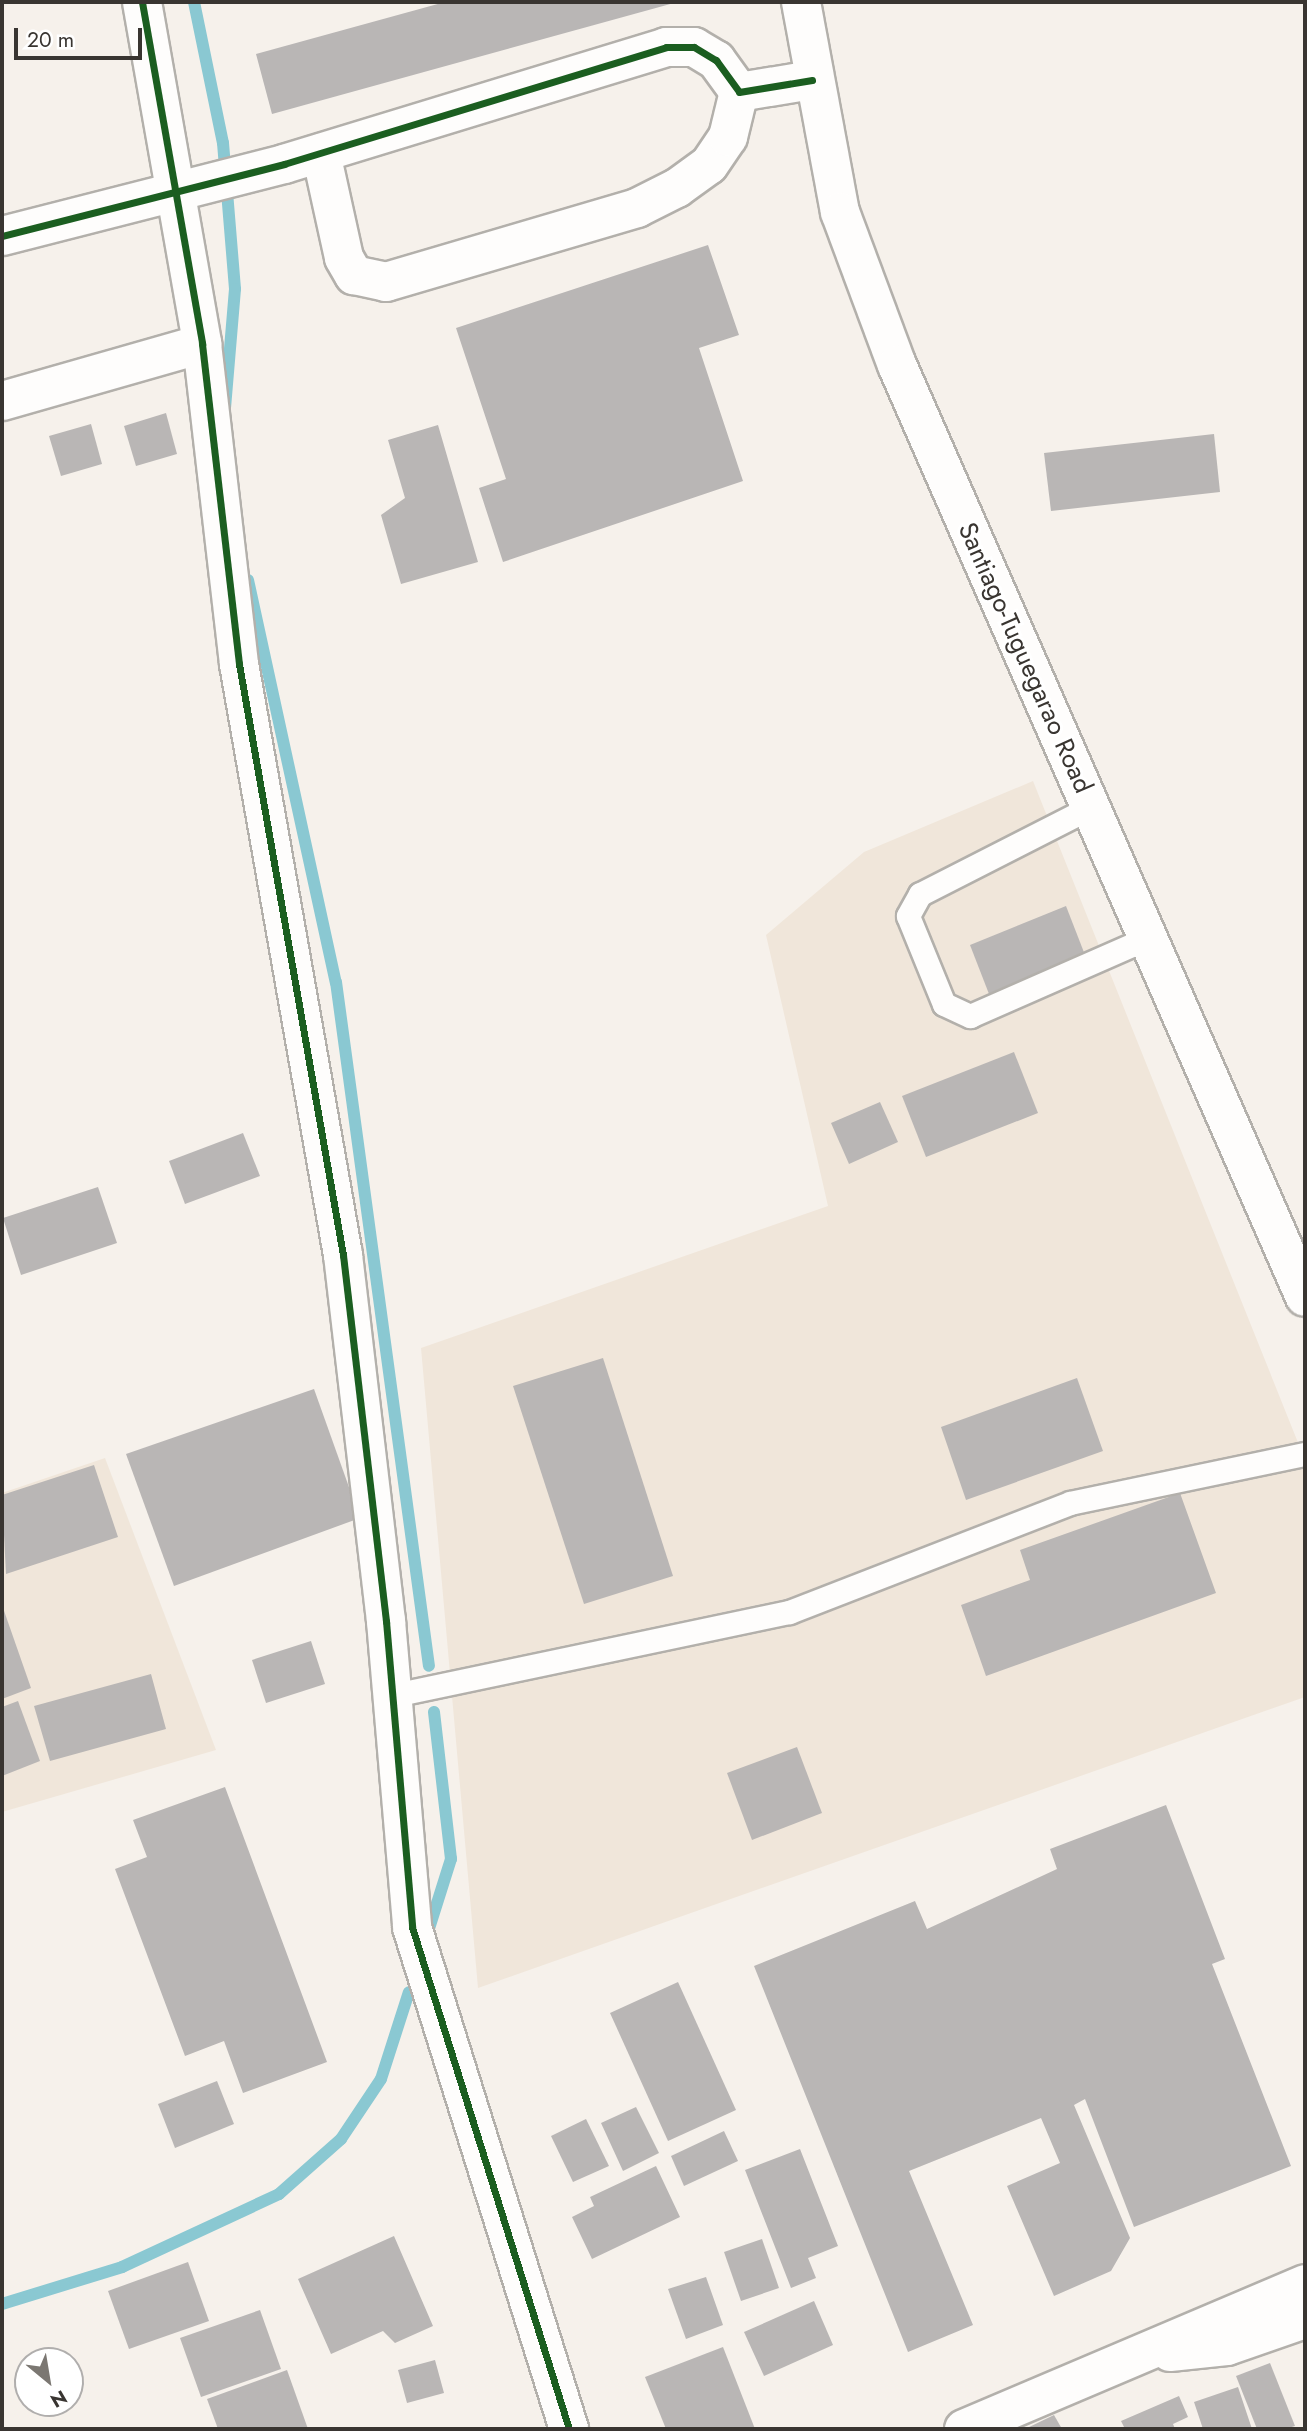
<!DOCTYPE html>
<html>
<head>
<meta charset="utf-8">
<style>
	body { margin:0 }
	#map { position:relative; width:1307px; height:2431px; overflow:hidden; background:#f6f1eb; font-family:Jost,sans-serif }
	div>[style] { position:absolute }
	.built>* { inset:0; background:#f0e6da }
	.stream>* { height:12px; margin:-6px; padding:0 6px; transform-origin:6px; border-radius:6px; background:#8ac8d2 }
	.building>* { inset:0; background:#b9b6b5 }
	.roads { filter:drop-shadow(2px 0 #b3b0ab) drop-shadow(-2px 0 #b3b0ab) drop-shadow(0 2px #b3b0ab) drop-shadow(0 -2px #b3b0ab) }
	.service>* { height:23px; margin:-11.5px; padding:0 11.5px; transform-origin:11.5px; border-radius:11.5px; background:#fefdfc }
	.minor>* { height:38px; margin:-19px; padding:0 19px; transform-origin:19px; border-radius:19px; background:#fefdfc }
	.trunk>* { height:38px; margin:-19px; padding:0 19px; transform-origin:19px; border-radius:19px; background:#fefdfc }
	.cycleway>* { height:7px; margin:-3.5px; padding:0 3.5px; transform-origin:3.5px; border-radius:3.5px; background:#1b5e20 }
	span { translate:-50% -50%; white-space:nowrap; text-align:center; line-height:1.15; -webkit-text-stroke:6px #fff; paint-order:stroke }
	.street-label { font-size:26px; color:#393531 }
	.frame { position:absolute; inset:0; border:4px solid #393531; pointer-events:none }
	.north { position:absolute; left:14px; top:2347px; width:70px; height:70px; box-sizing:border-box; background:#fff; border:2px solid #b0aead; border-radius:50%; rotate:150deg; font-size:19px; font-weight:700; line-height:28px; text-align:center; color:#393531 }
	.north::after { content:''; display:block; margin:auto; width:24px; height:32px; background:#7b7772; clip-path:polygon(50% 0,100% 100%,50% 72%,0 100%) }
	.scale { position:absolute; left:14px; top:28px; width:128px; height:32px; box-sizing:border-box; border:4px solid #393531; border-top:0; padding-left:9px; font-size:21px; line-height:24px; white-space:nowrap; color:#393531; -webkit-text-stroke:5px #fff; paint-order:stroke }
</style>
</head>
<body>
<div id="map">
	<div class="built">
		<i style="clip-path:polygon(1033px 781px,1305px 1460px,1305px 1697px,478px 1988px,421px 1348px,828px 1206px,766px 935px,864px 852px)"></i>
		<i style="clip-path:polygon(105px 1458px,216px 1750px,2px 1812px,2px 1493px)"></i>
	</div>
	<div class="stream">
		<i style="left:194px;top:2px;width:144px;rotate:78.4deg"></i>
		<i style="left:223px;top:143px;width:146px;rotate:85.3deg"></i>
		<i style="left:235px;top:289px;width:118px;rotate:94.8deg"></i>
		<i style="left:248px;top:580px;width:412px;rotate:77.7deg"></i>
		<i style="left:336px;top:982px;width:690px;rotate:82.26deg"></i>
		<i style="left:427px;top:1935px;width:80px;rotate:-72.5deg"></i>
		<i style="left:451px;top:1859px;width:148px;rotate:-96.6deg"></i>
		<i style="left:2px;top:2304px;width:126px;rotate:-17.1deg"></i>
		<i style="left:122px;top:2267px;width:173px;rotate:-24.9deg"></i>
		<i style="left:279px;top:2194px;width:83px;rotate:-41.6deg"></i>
		<i style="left:341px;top:2139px;width:72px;rotate:-56.3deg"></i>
		<i style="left:381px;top:2079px;width:91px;rotate:-72.2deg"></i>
	</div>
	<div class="building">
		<i style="clip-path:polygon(445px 2px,673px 2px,674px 3px,272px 114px,256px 54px)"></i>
		<i style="clip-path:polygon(708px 245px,739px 335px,699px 348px,743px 481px,503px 562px,479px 488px,506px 479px,456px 328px)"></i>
		<i style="clip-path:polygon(166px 413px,177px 454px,136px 466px,124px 426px)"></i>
		<i style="clip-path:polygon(91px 424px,102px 464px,61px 476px,49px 436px)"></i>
		<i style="clip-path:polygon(438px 425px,478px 562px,401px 584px,381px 515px,405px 498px,388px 440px)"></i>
		<i style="clip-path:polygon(1214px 434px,1220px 492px,1051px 511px,1044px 453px)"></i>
		<i style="clip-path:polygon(1066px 906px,1085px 955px,989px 994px,970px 945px)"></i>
		<i style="clip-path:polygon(1014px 1052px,1038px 1113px,926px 1157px,902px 1096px)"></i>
		<i style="clip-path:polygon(880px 1102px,898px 1142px,849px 1164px,831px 1123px)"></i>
		<i style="clip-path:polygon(243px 1133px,260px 1176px,185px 1204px,169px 1161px)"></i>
		<i style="clip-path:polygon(98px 1187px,117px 1243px,21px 1275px,3px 1218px)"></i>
		<i style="clip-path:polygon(603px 1358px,673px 1576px,584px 1604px,513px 1386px)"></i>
		<i style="clip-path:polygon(1077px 1378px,1103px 1451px,966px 1500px,941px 1427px)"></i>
		<i style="clip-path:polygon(314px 1389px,360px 1518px,174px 1586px,126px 1454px)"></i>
		<i style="clip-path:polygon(94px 1465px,118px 1537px,6px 1574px,2px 1495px)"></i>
		<i style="clip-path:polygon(1180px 1493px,1216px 1593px,986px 1676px,961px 1605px,1030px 1580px,1020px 1550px)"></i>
		<i style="clip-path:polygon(2px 1605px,31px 1688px,2px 1699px)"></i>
		<i style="clip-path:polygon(311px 1641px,325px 1684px,266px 1703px,252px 1660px)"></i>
		<i style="clip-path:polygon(151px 1674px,166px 1729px,50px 1761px,34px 1706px)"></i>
		<i style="clip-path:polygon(18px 1701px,40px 1761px,2px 1776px,2px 1707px)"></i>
		<i style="clip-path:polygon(797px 1747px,822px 1813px,752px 1840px,727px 1773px)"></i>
		<i style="clip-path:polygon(225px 1787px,327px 2062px,243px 2093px,224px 2041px,185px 2056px,115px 1869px,147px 1857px,133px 1820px)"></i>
		<i style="clip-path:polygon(1166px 1805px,1225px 1959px,1212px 1964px,1291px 2166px,1134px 2227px,1085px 2099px,1074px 2105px,1130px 2238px,1111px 2271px,1054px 2296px,1007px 2186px,1060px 2163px,1041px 2118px,909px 2171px,973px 2325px,908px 2352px,754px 1966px,915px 1901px,927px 1929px,1057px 1869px,1050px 1849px)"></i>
		<i style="clip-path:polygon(678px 1982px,736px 2110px,668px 2141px,610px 2013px)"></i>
		<i style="clip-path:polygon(217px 2081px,234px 2124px,175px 2148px,158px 2104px)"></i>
		<i style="clip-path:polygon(636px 2107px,659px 2153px,623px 2171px,601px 2123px)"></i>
		<i style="clip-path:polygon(586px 2119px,609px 2166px,573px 2182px,551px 2136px)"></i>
		<i style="clip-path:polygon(724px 2131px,738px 2161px,684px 2186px,671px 2156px)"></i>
		<i style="clip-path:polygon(800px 2149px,838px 2246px,808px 2258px,816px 2278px,791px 2288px,745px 2170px)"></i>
		<i style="clip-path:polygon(656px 2166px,680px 2217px,592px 2259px,572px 2217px,594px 2206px,590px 2197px)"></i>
		<i style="clip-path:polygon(394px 2236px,433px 2326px,395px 2343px,383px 2331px,331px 2354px,298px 2279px)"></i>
		<i style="clip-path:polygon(762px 2239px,779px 2288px,741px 2301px,724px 2252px)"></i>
		<i style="clip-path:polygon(188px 2262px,209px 2321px,129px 2349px,108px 2291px)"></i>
		<i style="clip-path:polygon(706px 2277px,723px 2325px,686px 2339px,668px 2289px)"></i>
		<i style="clip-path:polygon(814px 2301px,833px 2345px,764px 2376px,744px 2332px)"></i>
		<i style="clip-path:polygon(260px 2310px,281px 2369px,201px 2397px,180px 2338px)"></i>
		<i style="clip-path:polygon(723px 2347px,755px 2429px,666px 2429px,645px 2377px)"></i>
		<i style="clip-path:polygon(435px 2360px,444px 2393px,407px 2403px,398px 2370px)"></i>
		<i style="clip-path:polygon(1270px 2363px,1295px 2426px,1285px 2429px,1257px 2429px,1236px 2376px)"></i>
		<i style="clip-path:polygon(287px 2370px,308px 2429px,218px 2429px,207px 2399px)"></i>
		<i style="clip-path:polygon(1238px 2387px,1252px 2429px,1203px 2429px,1194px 2402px)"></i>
		<i style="clip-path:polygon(1179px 2396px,1188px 2417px,1173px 2424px,1175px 2429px,1125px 2429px,1121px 2421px)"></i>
		<i style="clip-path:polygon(1054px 2415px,1062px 2429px,1025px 2429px)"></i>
	</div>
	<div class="roads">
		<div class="service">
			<i style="left:1091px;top:807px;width:192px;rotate:153deg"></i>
			<i style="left:920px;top:894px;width:25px;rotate:119deg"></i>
			<i style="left:908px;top:916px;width:95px;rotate:67.8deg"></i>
			<i style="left:944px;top:1004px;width:29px;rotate:25deg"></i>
			<i style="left:970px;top:1016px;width:194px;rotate:-23.7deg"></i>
			<i style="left:390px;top:1696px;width:408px;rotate:-11.9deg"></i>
			<i style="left:789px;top:1612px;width:301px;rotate:-21.2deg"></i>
			<i style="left:1070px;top:1503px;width:240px;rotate:-11.8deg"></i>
		</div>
		<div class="minor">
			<i style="left:142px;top:2px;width:347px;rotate:80deg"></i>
			<i style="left:202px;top:344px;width:322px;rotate:83.4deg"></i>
			<i style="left:239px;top:664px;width:600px;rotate:80.02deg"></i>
			<i style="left:343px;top:1255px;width:369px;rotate:83.3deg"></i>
			<i style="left:386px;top:1621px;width:307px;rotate:85.1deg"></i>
			<i style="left:412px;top:1927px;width:526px;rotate:72.63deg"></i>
			<i style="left:321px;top:153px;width:107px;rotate:77.6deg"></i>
			<i style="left:344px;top:258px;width:20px;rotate:60deg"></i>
			<i style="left:354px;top:275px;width:33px;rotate:12deg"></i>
			<i style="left:386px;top:282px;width:262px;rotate:-16.4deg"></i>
			<i style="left:637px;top:208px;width:45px;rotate:-26.6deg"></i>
			<i style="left:677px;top:188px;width:39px;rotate:-36deg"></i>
			<i style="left:709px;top:165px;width:34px;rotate:-56deg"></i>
			<i style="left:728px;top:137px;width:46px;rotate:-76.3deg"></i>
			<i style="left:2px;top:236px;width:291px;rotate:-14.3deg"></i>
			<i style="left:284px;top:164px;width:400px;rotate:-17deg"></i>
			<i style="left:666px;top:47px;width:28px"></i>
			<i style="left:694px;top:47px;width:26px;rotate:31deg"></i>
			<i style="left:716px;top:60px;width:39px;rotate:54deg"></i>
			<i style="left:739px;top:92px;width:74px;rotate:-9.3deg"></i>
			<i style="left:2px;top:401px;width:208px;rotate:-15.9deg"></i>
		</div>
		<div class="trunk">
			<i style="left:801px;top:2px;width:214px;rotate:79.5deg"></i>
			<i style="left:840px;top:212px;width:163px;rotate:69.6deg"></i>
			<i style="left:897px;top:365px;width:1017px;rotate:66.36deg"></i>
			<i style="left:1170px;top:2352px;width:57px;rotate:-6deg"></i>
			<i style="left:1227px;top:2346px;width:83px;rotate:-19.1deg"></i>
			<i style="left:964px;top:2429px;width:371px;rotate:-23deg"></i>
		</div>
	</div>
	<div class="cycleway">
		<i style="left:142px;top:2px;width:347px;rotate:80deg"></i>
		<i style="left:202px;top:344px;width:322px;rotate:83.4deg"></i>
		<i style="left:239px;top:664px;width:600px;rotate:80.02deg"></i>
		<i style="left:343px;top:1255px;width:369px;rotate:83.3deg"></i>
		<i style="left:386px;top:1621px;width:307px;rotate:85.1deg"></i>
		<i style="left:412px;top:1927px;width:526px;rotate:72.63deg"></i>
		<i style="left:2px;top:236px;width:291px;rotate:-14.3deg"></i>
		<i style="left:284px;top:164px;width:400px;rotate:-17deg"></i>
		<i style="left:666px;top:47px;width:28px"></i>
		<i style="left:694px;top:47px;width:26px;rotate:31deg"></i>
		<i style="left:716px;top:60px;width:39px;rotate:54deg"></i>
		<i style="left:739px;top:92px;width:74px;rotate:-9.3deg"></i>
	</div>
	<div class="street-label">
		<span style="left:1025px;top:658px;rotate:66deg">Santiago-Tuguegarao Road</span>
	</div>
	<div class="frame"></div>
	<div class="north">N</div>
	<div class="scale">20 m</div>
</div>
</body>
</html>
